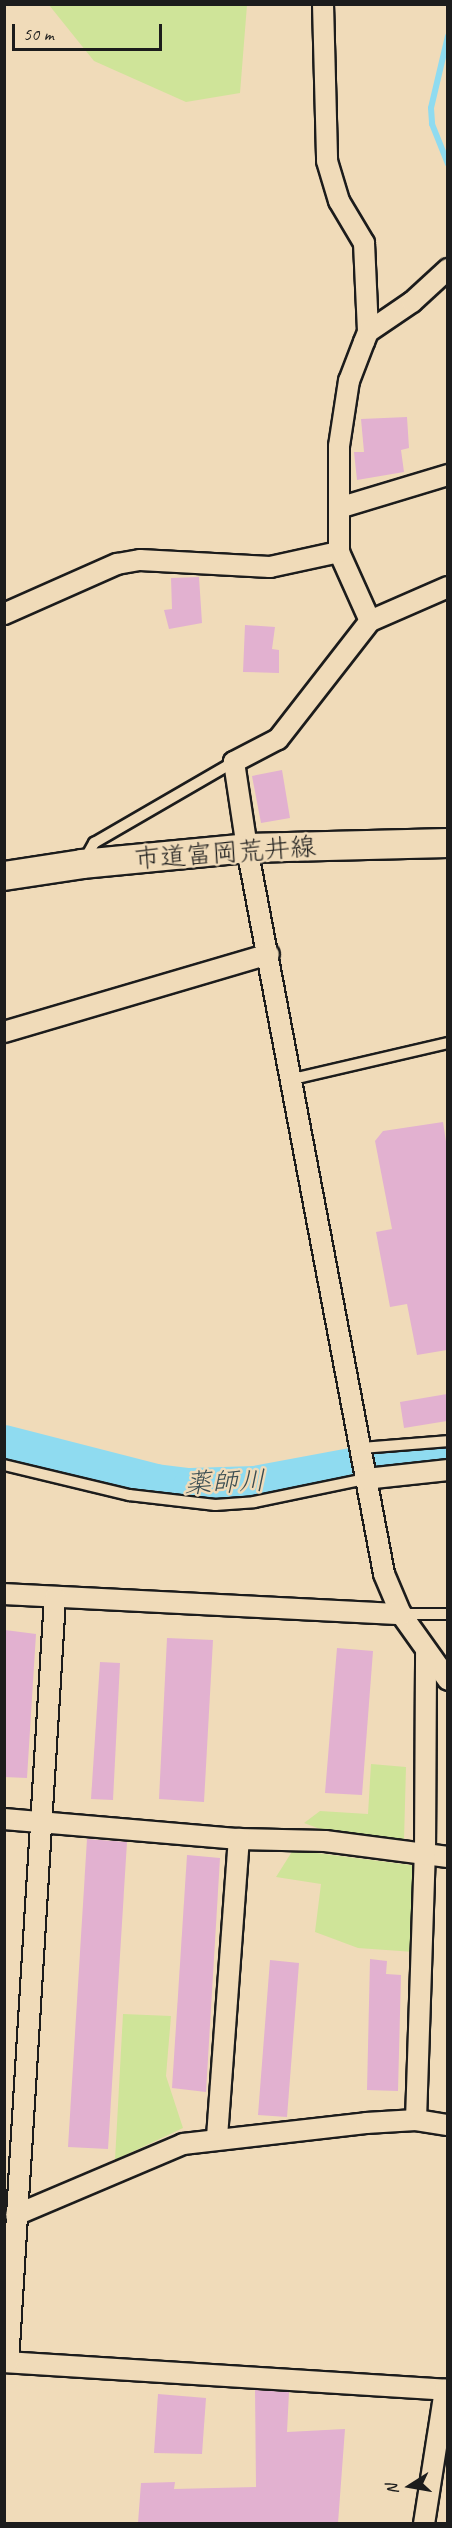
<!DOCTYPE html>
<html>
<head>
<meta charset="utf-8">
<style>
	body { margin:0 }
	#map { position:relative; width:452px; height:2528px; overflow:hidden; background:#f0dbb9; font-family:Caveat,"Klee One",sans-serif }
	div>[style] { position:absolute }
	.green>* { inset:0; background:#cfe499 }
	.stream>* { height:6px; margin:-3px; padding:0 3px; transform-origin:3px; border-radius:3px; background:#8fdbf0 }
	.river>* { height:36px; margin:-18px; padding:0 18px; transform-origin:18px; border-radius:18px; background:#8fdbf0 }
	.building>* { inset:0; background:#e2b1d0 }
	.roads { filter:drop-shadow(2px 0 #1c1c1c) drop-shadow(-2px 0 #1c1c1c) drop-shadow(0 2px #1c1c1c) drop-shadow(0 -2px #1c1c1c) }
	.lane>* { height:10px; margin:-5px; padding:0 5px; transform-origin:5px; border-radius:5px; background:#f0dbb9 }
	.street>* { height:20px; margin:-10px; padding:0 10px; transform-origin:10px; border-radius:10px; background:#f0dbb9 }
	.secondary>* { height:28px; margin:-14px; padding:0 14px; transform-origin:14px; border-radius:14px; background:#f0dbb9 }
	span { translate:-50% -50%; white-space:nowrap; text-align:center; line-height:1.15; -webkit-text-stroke:5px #f0dbb9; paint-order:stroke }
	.street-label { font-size:26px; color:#1c1c1c }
	.water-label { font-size:27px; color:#394c51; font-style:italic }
	.frame { position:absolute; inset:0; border:6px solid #1c1c1c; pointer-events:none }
	.north { position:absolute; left:380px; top:2456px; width:60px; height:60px; -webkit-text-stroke:4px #f0dbb9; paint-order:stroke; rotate:259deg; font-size:16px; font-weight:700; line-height:24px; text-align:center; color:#1c1c1c }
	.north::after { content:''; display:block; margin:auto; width:21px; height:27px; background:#1c1c1c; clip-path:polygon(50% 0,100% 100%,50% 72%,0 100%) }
	.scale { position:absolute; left:12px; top:24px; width:150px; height:27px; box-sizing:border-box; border:3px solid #1c1c1c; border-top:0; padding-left:8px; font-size:18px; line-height:21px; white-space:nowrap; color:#1c1c1c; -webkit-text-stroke:4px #f0dbb9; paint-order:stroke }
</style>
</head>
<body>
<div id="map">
	<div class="green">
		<i style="clip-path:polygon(49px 5px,247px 5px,240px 93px,186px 102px,94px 61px)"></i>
		<i style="clip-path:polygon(371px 1764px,406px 1767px,404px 1841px,331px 1833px,304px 1823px,320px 1811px,368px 1814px)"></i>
		<i style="clip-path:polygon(293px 1850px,418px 1866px,414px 1952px,358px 1948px,315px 1932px,321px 1884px,276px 1877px)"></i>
		<i style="clip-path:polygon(123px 2014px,171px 2016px,166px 2076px,183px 2128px,115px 2160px)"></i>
	</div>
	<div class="stream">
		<i style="left:448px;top:36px;width:74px;rotate:103.3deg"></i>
		<i style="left:431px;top:108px;width:16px;rotate:86deg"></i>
		<i style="left:432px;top:124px;width:43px;rotate:68.2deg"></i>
	</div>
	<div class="river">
		<i style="left:4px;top:1443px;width:157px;rotate:14.4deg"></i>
		<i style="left:156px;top:1482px;width:35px;rotate:7deg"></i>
		<i style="left:191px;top:1486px;width:64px;rotate:-1.8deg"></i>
		<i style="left:255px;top:1484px;width:135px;rotate:-10.6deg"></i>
		<i style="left:388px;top:1459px;width:60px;rotate:-4.8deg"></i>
	</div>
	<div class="building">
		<i style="clip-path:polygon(407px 417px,409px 448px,401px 450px,404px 472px,357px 480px,354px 452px,364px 452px,361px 419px)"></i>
		<i style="clip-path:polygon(199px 577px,202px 623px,169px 629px,164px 610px,172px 609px,171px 578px)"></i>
		<i style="clip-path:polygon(245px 625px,275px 627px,272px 649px,279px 650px,279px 673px,243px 672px)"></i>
		<i style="clip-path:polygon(282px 770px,290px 818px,261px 823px,252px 776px)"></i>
		<i style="clip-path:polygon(443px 1122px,447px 1148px,447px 1350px,417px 1355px,407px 1304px,390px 1307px,376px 1232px,392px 1229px,375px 1141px,383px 1131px)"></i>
		<i style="clip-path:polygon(447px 1394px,447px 1421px,404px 1428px,400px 1402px)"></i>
		<i style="clip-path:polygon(5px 1630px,36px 1634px,27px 1778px,4px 1777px)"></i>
		<i style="clip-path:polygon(167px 1638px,213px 1640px,204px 1802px,159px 1799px)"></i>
		<i style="clip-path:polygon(337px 1648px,373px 1651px,362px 1795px,325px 1793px)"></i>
		<i style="clip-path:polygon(100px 1662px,120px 1663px,113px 1800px,91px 1799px)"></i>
		<i style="clip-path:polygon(87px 1839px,127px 1842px,108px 2149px,68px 2147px)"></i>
		<i style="clip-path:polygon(187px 1855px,220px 1858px,206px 2092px,172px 2088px)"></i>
		<i style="clip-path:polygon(370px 1959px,387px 1961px,386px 1974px,401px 1975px,398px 2091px,367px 2090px)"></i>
		<i style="clip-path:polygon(270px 1960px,299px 1963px,287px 2117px,258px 2115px)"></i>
		<i style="clip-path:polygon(255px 2390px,289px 2392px,287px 2432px,345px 2429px,338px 2523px,138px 2523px,141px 2483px,175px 2482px,174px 2489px,256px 2487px)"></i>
		<i style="clip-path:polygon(158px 2394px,206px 2398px,202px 2454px,154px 2453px)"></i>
	</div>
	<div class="roads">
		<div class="lane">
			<i style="left:84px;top:861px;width:21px;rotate:-61deg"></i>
			<i style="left:94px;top:843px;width:162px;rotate:-30.1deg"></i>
			<i style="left:293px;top:1079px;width:159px;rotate:-13.1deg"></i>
			<i style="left:360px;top:1448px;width:88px;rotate:-4.5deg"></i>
			<i style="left:4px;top:1465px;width:129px;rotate:13.5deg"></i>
			<i style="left:129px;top:1495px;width:87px;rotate:6.6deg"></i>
			<i style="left:215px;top:1505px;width:39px;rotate:-4deg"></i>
			<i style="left:254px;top:1502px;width:113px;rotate:-11.7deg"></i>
			<i style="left:401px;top:1614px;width:47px"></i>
		</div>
		<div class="street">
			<i style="left:323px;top:4px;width:157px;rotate:88.5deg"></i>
			<i style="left:327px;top:161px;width:42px;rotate:73.3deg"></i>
			<i style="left:339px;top:201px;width:49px;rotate:59.2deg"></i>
			<i style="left:364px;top:243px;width:89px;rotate:87.4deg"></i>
			<i style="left:342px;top:507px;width:111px;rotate:-16.8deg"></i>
			<i style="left:339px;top:552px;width:76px;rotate:65.8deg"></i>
			<i style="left:448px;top:587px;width:85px;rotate:156.4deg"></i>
			<i style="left:370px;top:621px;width:150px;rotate:127.9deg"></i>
			<i style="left:278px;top:739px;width:50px;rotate:152.4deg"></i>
			<i style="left:234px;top:762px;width:87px;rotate:81.4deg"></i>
			<i style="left:247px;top:848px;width:739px;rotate:79.31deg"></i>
			<i style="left:384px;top:1574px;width:43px;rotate:67deg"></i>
			<i style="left:401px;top:1614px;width:81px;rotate:54.5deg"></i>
			<i style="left:4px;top:614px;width:124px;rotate:-23.9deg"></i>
			<i style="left:117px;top:564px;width:23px;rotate:-10deg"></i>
			<i style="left:140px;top:560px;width:130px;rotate:3.1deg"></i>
			<i style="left:270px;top:567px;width:71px;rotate:-12.3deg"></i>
			<i style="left:339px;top:552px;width:106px;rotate:-90deg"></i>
			<i style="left:339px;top:446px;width:66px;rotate:-81.3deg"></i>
			<i style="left:349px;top:381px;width:42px;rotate:-69deg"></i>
			<i style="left:364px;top:342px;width:11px;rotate:-68deg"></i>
			<i style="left:368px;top:332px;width:53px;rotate:-34.3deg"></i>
			<i style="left:412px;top:302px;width:49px;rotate:-42.5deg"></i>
			<i style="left:4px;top:1032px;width:276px;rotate:-16.4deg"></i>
			<i style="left:365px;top:1479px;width:83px;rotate:-6.2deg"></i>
			<i style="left:4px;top:1594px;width:398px;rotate:2.9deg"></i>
			<i style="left:4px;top:1819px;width:236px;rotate:4.9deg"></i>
			<i style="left:239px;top:1839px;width:86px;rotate:1.3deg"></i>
			<i style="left:325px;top:1841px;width:124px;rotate:7.4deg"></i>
			<i style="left:416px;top:2120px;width:265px;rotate:-88.1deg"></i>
			<i style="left:425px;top:1855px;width:204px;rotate:-89.7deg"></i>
			<i style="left:217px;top:2137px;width:299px;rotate:-85.8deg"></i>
			<i style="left:16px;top:2215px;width:181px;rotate:-23deg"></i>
			<i style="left:183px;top:2144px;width:184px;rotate:-6.5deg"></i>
			<i style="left:366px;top:2123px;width:50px;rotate:-3.4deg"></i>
			<i style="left:416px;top:2120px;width:32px;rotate:9deg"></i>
			<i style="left:4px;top:2362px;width:445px;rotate:3.6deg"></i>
			<i style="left:8px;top:2362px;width:766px;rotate:-86.48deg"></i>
			<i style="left:424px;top:2524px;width:136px;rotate:-81.1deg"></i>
		</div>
		<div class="secondary">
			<i style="left:4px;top:876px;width:79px;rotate:-8.7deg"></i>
			<i style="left:82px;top:864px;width:166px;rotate:-5.5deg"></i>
			<i style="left:247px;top:848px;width:201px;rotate:-1.4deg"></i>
		</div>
	</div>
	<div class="street-label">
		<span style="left:225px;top:853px;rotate:-4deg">市道富岡荒井線</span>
	</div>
	<div class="water-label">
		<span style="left:225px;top:1482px;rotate:-2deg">薬師川</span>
	</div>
	<div class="frame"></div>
	<div class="north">N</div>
	<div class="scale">50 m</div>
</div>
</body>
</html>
